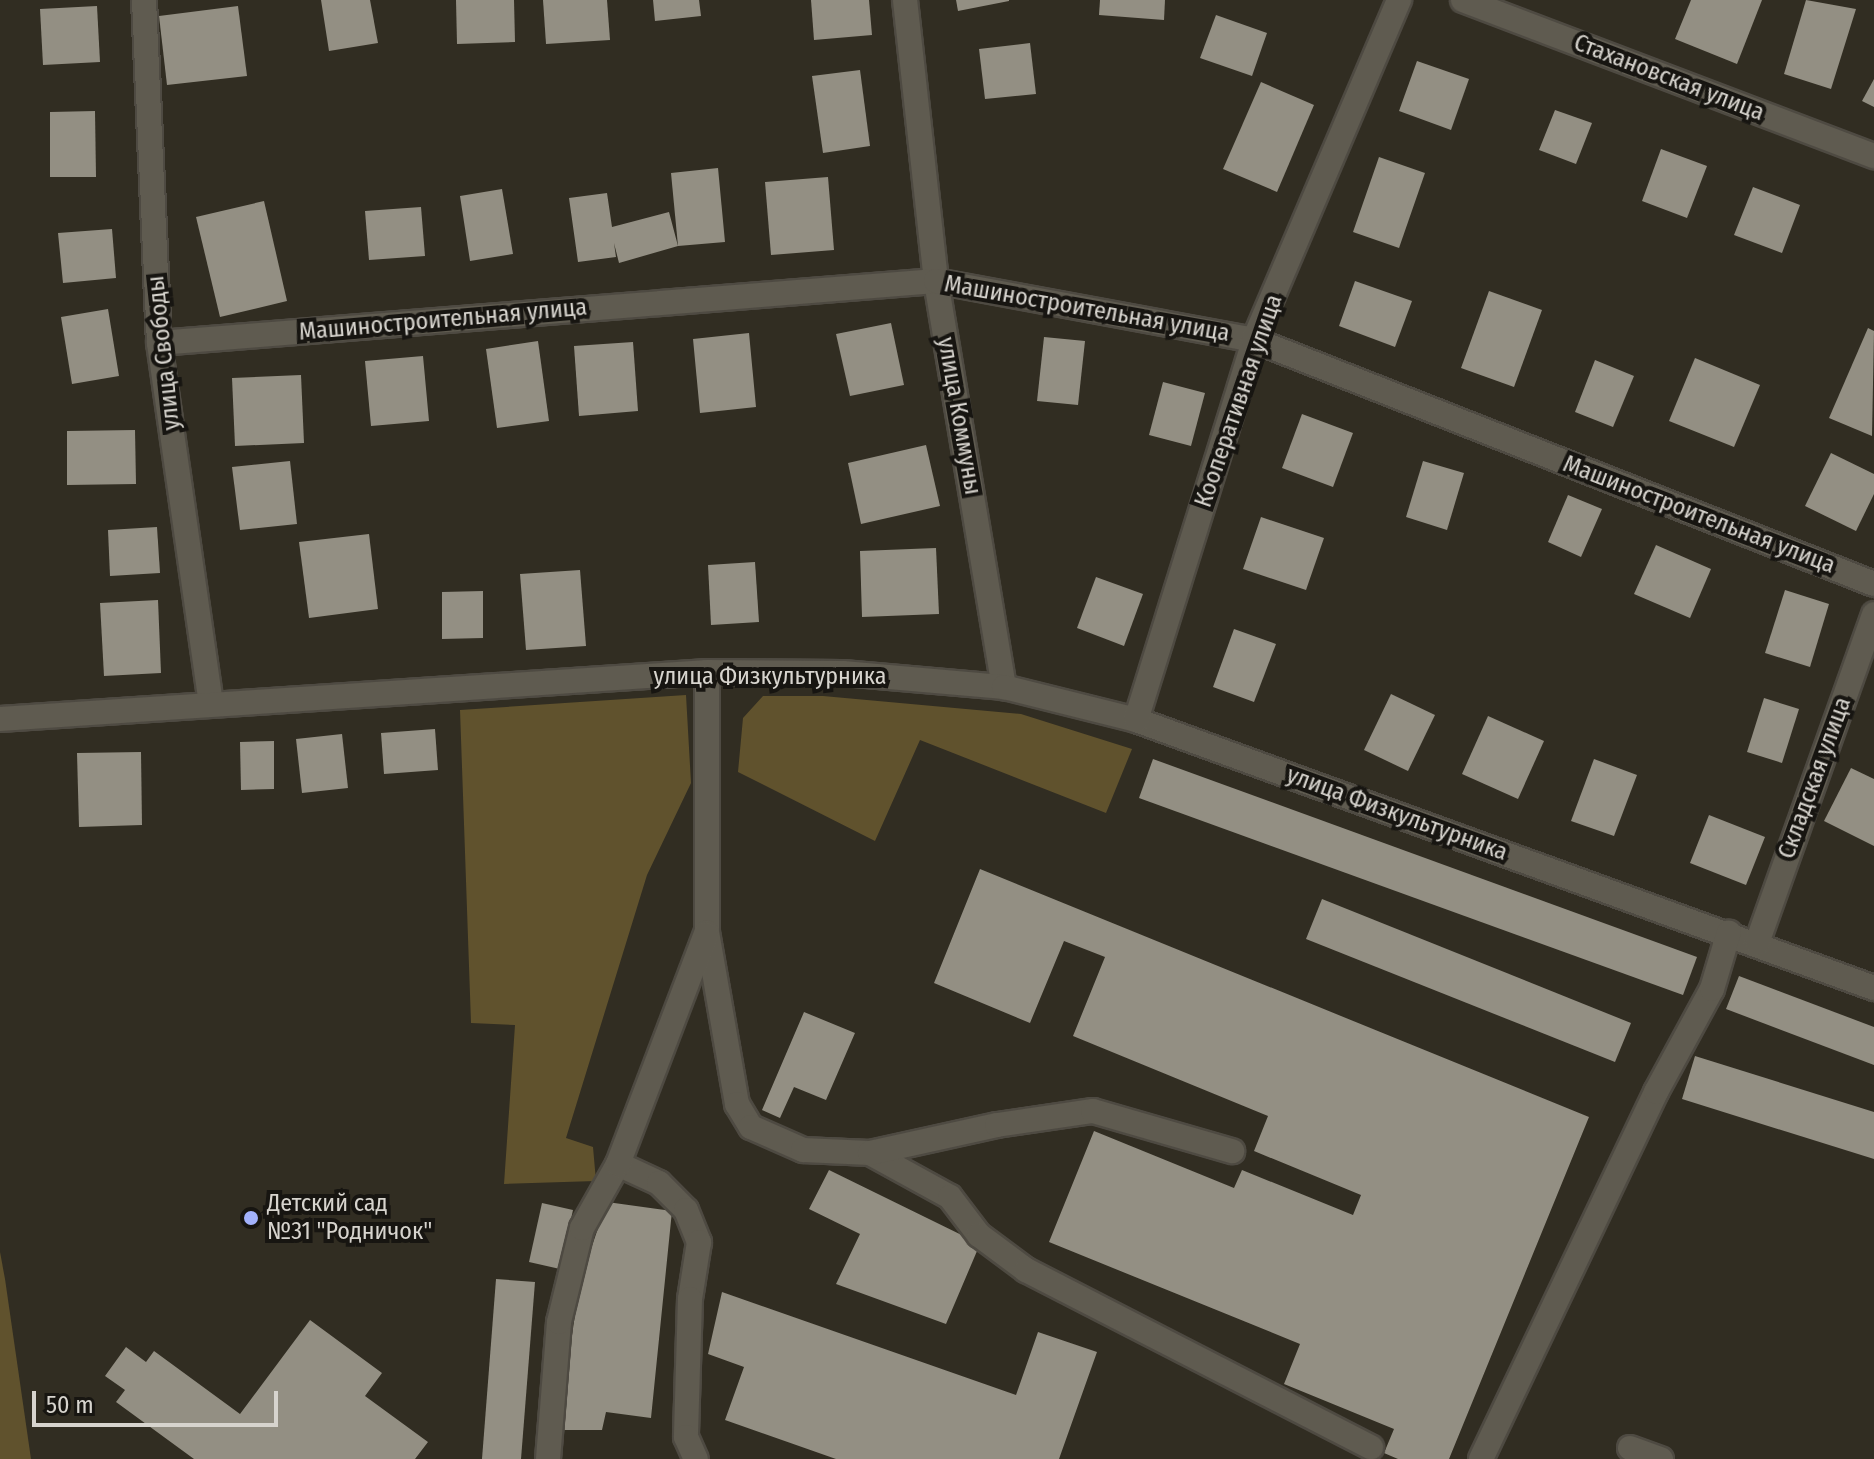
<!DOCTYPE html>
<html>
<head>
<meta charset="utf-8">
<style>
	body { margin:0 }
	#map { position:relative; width:1874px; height:1459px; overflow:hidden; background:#312d22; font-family:"Fira Sans Condensed",sans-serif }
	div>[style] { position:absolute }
	.green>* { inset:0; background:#60522d }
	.building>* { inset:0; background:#938f83 }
	.roads { filter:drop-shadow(2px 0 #4e4a42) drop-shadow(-2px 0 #4e4a42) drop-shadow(0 2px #4e4a42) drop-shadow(0 -2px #4e4a42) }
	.minor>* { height:24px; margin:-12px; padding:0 12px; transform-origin:12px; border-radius:12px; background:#5f5b50 }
	.dots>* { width:22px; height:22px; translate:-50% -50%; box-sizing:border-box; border:4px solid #171511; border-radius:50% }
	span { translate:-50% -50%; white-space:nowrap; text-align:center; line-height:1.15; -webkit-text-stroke:8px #171511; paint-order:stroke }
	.street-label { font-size:24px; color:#d7d4ce }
	.poi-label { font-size:24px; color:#d7d4ce }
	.left { translate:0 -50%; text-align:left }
	.scale { position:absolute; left:32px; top:1391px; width:246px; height:36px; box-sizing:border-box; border:4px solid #d7d4ce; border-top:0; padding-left:10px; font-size:24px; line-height:28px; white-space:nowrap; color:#d7d4ce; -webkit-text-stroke:6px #171511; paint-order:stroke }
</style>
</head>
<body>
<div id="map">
	<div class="green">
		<i style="clip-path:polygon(686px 695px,691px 783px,647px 875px,566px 1138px,593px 1147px,596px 1181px,504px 1184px,515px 1025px,471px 1023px,460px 710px)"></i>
		<i style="clip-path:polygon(763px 696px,823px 696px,1021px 714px,1132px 749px,1106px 813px,920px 740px,875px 841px,738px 772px,743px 718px)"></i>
		<i style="clip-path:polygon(0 1252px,5px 1279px,31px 1459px,0 1459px)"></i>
	</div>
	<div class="building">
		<i style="clip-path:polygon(321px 0,370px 0,378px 43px,329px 51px)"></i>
		<i style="clip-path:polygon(456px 0,514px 0,515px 42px,457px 44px)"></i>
		<i style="clip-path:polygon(543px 0,607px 0,610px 40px,546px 44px)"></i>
		<i style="clip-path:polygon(653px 0,699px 0,701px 16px,655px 21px)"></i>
		<i style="clip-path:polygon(811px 0,869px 0,872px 35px,814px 40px)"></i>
		<i style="clip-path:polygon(956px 0,1009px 0,1009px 1px,958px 11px)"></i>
		<i style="clip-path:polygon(1100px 0,1165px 0,1164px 20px,1099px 15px)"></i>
		<i style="clip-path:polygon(1691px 0,1762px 0,1737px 64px,1675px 39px)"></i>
		<i style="clip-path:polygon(1806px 0,1856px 9px,1831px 89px,1784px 74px)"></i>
		<i style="clip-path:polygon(97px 6px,100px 62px,43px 65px,40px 9px)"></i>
		<i style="clip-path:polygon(238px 6px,247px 76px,167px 85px,159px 16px)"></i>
		<i style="clip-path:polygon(1216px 15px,1267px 33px,1252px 76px,1200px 58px)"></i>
		<i style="clip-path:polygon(1030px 43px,1036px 94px,985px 99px,979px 49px)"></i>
		<i style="clip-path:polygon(1417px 61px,1469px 79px,1451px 130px,1399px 111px)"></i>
		<i style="clip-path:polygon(860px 70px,870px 146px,823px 153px,812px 76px)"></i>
		<i style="clip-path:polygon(1874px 79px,1874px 107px,1862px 101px)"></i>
		<i style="clip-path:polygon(1261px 82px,1314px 105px,1277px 192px,1223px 169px)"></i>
		<i style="clip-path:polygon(1555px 110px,1592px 123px,1576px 164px,1539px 150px)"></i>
		<i style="clip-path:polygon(95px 111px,96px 177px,50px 177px,50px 112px)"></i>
		<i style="clip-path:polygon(1661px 149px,1707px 166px,1687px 218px,1642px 201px)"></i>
		<i style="clip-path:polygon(1379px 157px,1425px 173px,1399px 248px,1353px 232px)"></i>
		<i style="clip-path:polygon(718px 168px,725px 242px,678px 246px,671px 173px)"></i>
		<i style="clip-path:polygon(828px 177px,834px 250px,771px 255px,765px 182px)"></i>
		<i style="clip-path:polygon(1753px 187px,1800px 205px,1782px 253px,1734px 235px)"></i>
		<i style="clip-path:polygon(502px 189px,513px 254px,470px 261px,460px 196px)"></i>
		<i style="clip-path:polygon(607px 193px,612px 227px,669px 212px,678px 246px,619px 263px,614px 243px,616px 257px,578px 262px,569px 198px)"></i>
		<i style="clip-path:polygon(264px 201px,287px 301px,220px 317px,196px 217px)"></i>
		<i style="clip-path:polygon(421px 207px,425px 256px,369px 260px,365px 211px)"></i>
		<i style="clip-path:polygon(112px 229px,116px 278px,63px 283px,58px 233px)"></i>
		<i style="clip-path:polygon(1355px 281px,1412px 301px,1395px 347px,1339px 326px)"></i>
		<i style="clip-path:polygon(1489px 291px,1542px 310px,1514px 387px,1461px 368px)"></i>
		<i style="clip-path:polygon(108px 309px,119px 376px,72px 384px,61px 317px)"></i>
		<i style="clip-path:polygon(891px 323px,904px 385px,850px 396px,836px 334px)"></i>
		<i style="clip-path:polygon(1868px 328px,1874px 331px,1872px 436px,1829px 418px)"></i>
		<i style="clip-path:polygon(749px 333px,756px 407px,700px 413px,693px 339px)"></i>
		<i style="clip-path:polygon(1044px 337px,1085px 341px,1078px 405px,1037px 401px)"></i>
		<i style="clip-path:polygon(538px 341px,549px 421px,497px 428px,486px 349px)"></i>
		<i style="clip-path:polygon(633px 342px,638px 411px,579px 416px,574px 346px)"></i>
		<i style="clip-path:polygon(423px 356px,429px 421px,371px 426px,365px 361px)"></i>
		<i style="clip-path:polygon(1695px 358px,1760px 385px,1734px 447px,1669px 421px)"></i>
		<i style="clip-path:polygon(1595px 360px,1634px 376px,1613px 427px,1575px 412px)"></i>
		<i style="clip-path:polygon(301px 375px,304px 443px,235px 446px,232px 378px)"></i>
		<i style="clip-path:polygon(1163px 382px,1205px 393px,1191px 446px,1149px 435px)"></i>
		<i style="clip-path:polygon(1302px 414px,1353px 433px,1333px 487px,1282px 468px)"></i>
		<i style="clip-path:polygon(135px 430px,136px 484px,67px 485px,67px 431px)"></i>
		<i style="clip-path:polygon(926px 445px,940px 506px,861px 524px,848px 463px)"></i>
		<i style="clip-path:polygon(1831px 453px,1874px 474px,1874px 494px,1856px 531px,1805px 506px)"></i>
		<i style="clip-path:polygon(290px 461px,297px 524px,240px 530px,232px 467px)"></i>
		<i style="clip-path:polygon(1423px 461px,1464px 473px,1447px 530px,1406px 517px)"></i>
		<i style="clip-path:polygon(1568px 495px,1602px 509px,1581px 557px,1548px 542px)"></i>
		<i style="clip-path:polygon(1261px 517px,1324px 538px,1306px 590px,1243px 569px)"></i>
		<i style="clip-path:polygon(157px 527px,160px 573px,110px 576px,108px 530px)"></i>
		<i style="clip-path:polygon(369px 534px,378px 609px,309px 618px,299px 542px)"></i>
		<i style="clip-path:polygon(1656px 545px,1711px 569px,1690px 618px,1634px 594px)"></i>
		<i style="clip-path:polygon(936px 548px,939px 614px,862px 617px,860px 551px)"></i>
		<i style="clip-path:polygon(755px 562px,759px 622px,711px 625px,708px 565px)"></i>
		<i style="clip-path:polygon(580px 570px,586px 646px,526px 650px,520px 574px)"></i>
		<i style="clip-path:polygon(1096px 577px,1143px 594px,1124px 646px,1077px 628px)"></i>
		<i style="clip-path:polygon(1785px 590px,1829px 604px,1810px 667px,1765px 653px)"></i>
		<i style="clip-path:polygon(483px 591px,483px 638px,442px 639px,442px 592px)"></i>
		<i style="clip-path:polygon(158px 600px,161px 673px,104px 676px,100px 603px)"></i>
		<i style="clip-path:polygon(1234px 629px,1276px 644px,1254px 702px,1213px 687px)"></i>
		<i style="clip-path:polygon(1391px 694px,1435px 715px,1408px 771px,1364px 750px)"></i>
		<i style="clip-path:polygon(1764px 698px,1799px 709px,1782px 763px,1747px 752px)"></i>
		<i style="clip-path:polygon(1488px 716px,1544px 741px,1518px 799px,1462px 774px)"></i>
		<i style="clip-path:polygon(435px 729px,438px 770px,384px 774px,381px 733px)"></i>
		<i style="clip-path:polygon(342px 734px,348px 788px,302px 793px,296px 739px)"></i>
		<i style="clip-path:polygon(274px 741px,274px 789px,241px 790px,240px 742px)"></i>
		<i style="clip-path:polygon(141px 752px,142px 825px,79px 827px,77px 753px)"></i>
		<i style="clip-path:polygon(1153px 759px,1697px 957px,1683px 995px,1139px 798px)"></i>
		<i style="clip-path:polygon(1594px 759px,1637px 775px,1614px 836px,1571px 821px)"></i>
		<i style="clip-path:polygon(1851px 768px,1874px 779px,1874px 846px,1824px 821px)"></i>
		<i style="clip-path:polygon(1709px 815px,1765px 837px,1746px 885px,1690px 863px)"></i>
		<i style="clip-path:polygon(980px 869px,1589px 1117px,1449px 1459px,1398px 1459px,1384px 1453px,1394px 1429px,1284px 1384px,1300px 1344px,1049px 1242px,1094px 1131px,1234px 1188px,1242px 1170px,1353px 1215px,1361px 1195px,1254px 1151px,1268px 1116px,1073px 1036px,1105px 957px,1064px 941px,1030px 1023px,934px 983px)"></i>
		<i style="clip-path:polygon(1322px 899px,1631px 1023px,1615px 1062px,1306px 939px)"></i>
		<i style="clip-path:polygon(1739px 976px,1874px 1027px,1874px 1065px,1726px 1009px)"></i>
		<i style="clip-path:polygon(804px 1012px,855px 1033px,826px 1100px,794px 1087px,780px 1118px,762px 1110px)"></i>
		<i style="clip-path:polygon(1695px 1056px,1874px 1112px,1874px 1159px,1682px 1099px)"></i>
		<i style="clip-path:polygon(829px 1170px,980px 1244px,946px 1324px,836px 1284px,860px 1234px,809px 1209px)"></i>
		<i style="clip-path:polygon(607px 1202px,672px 1211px,651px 1418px,606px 1412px,602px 1430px,558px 1430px,580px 1281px)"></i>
		<i style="clip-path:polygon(542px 1203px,573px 1210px,560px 1269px,529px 1262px)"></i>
		<i style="clip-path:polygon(496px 1279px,535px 1282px,521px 1459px,482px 1459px)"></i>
		<i style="clip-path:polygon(722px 1292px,1016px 1395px,1038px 1332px,1097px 1352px,1059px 1459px,836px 1459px,725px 1420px,744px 1367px,708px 1354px)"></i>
		<i style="clip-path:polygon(310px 1320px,382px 1373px,365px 1396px,428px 1442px,415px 1459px,194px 1459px,116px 1402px,125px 1390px,105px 1376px,126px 1347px,146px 1362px,154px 1351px,240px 1414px)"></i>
	</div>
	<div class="roads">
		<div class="minor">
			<i style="left:144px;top:0;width:343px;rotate:87.5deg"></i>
			<i style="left:159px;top:343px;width:364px;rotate:81.8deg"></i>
			<i style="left:905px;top:0;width:283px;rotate:83.7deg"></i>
			<i style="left:936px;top:281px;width:412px;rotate:80.5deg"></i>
			<i style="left:1463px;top:0;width:440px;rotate:20.8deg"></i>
			<i style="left:159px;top:343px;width:779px;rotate:-4.56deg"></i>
			<i style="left:936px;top:281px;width:323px;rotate:10.5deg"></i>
			<i style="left:1254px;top:340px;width:666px;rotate:21.48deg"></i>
			<i style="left:707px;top:672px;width:260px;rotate:90deg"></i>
			<i style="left:707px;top:932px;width:175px;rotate:80.1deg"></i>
			<i style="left:737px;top:1104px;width:27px;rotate:59deg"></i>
			<i style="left:751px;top:1127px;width:57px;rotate:23.9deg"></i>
			<i style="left:803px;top:1150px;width:67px;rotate:2.6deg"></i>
			<i style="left:870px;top:1153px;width:91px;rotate:28.8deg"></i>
			<i style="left:950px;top:1197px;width:48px;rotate:52.7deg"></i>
			<i style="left:979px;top:1235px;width:59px;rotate:36.7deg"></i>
			<i style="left:1026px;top:1270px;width:388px;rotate:27.2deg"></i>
			<i style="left:0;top:719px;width:709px;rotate:-3.8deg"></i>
			<i style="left:707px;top:672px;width:136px;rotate:0.4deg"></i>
			<i style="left:843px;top:673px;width:162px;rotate:5deg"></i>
			<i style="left:1004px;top:687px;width:136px;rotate:14deg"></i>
			<i style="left:1136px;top:720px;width:785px;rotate:19.96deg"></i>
			<i style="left:1136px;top:720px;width:398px;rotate:-72.7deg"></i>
			<i style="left:1254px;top:340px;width:370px;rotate:-66.9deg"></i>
			<i style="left:1757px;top:943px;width:349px;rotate:-70.4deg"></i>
			<i style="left:870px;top:1153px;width:130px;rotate:-12.4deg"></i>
			<i style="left:997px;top:1125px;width:97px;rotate:-8.3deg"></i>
			<i style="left:1093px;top:1111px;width:145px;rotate:16.1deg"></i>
			<i style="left:618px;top:1164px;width:45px;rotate:24.9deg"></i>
			<i style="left:659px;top:1183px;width:38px;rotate:45deg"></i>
			<i style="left:686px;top:1210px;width:35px;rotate:68deg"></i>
			<i style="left:699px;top:1242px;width:58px;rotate:99deg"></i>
			<i style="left:690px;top:1299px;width:138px;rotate:91.7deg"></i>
			<i style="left:686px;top:1437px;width:24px;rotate:66deg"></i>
			<i style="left:1630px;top:1448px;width:33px;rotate:20deg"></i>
			<i style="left:548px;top:1459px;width:137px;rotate:-85.4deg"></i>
			<i style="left:559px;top:1322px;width:97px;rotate:-76.3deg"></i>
			<i style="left:582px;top:1228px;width:73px;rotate:-60.6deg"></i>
			<i style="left:618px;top:1164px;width:246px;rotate:-69.1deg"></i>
			<i style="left:1481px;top:1459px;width:407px;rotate:-64.5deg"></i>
			<i style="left:1656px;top:1092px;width:117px;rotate:-61.5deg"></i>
			<i style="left:1712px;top:989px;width:59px;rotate:-73.4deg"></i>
		</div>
	</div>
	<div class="dots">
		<i style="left:251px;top:1218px;background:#a3b2fc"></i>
	</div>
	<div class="street-label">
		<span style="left:1669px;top:78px;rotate:21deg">Стахановская улица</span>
		<span style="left:1087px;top:309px;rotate:10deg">Машиностроительная улица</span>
		<span style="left:443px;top:320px;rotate:-5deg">Машиностроительная улица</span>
		<span style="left:164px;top:353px;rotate:-96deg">улица Свободы</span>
		<span style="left:1239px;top:401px;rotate:-71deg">Кооперативная улица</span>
		<span style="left:959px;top:416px;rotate:80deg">улица Коммуны</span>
		<span style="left:1699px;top:515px;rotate:21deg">Машиностроительная улица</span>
		<span style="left:770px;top:677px">улица Физкультурника</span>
		<span style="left:1815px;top:778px;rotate:-70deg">Складская улица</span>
		<span style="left:1397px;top:814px;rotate:20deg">улица Физкультурника</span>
	</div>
	<div class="poi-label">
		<span class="left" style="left:267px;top:1218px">Детский сад<br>№31 "Родничок"</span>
	</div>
	<div class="scale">50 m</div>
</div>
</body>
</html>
